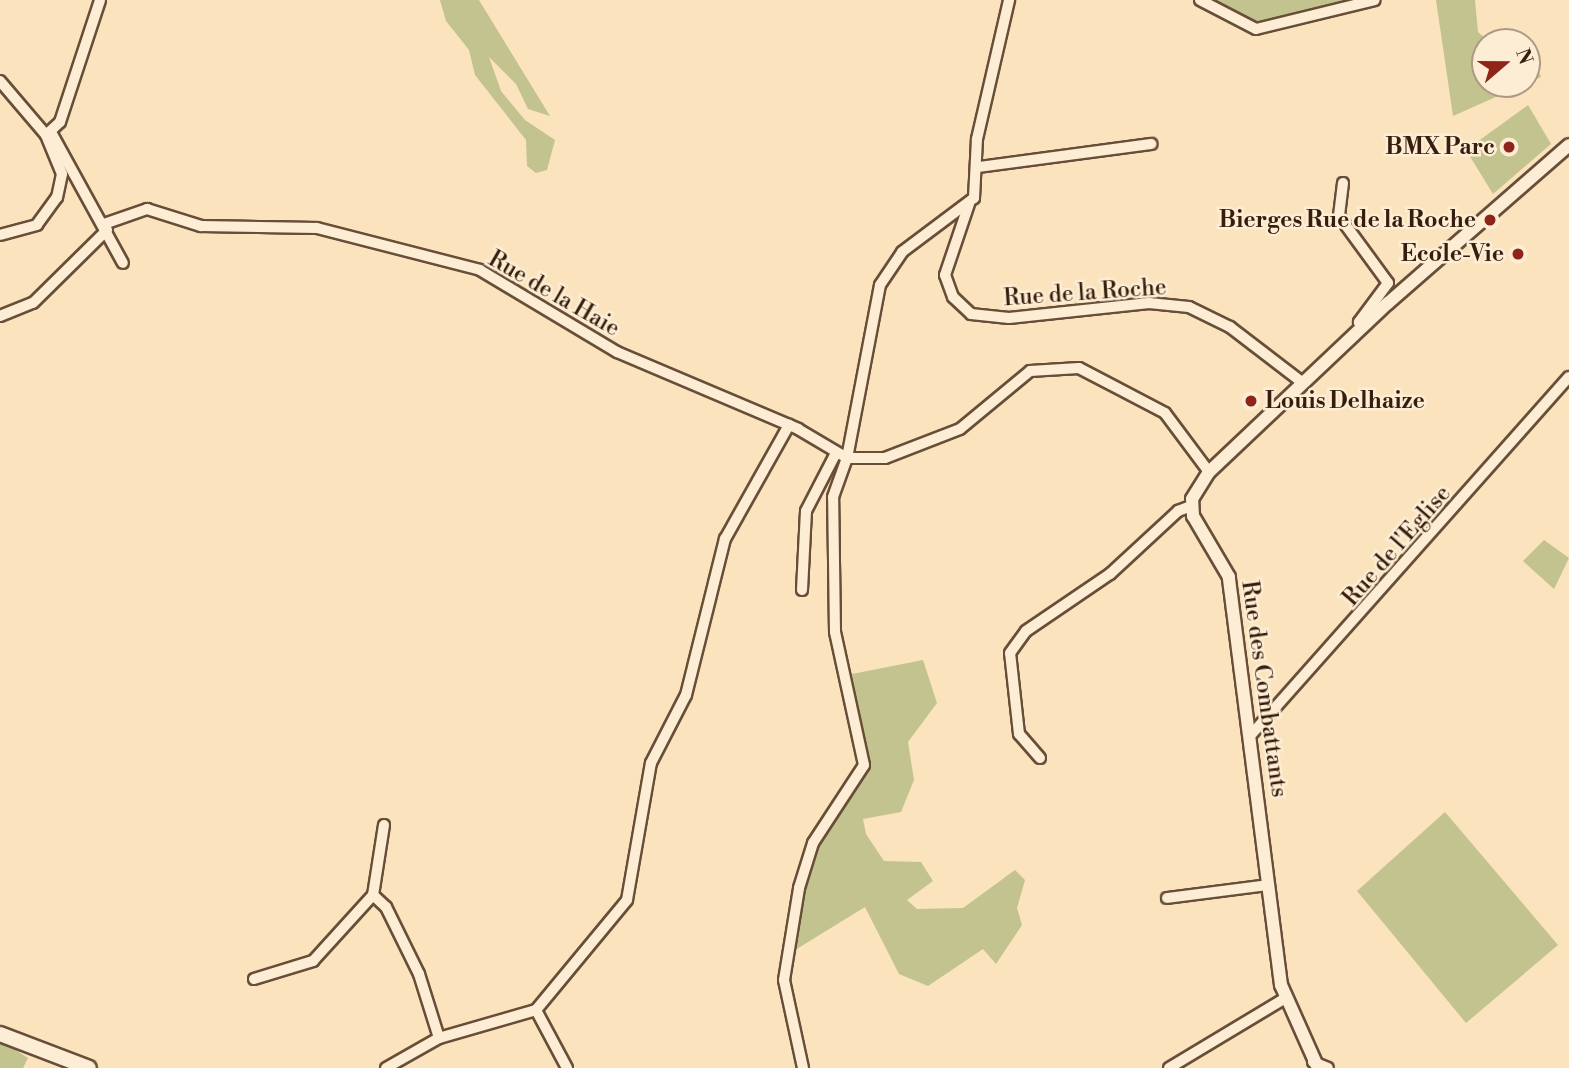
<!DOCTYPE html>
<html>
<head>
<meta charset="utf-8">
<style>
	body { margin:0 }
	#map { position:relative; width:1569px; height:1068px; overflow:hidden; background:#fbe3bd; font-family:"Libre Bodoni",serif }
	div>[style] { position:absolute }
	.green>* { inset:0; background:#c2c38e }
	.roads { filter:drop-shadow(2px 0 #684e39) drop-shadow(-2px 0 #684e39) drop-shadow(0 2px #684e39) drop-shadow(0 -2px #684e39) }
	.minor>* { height:10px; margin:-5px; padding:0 5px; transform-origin:5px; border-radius:5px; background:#fcedd4 }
	.tertiary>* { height:12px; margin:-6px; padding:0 6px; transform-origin:6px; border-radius:6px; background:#fcedd4 }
	.secondary>* { height:14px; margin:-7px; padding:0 7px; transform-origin:7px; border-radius:7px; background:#fcedd4 }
	.dots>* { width:19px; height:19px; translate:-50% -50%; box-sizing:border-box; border:4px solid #fcedd4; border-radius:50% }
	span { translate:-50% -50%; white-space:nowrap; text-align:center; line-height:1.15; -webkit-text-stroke:5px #fcedd4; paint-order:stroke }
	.poi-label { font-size:23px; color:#371d0d; font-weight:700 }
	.right { translate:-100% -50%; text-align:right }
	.left { translate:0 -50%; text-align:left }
	.street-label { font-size:23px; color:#371d0d }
	.north { position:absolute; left:1471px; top:28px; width:70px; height:70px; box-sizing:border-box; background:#fcedd4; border:2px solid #ad9a84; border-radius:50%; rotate:70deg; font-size:19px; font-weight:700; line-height:28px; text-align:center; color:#371d0d }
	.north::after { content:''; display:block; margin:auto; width:24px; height:32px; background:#8f2418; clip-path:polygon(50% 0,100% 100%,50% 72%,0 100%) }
</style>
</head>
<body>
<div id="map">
	<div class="green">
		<i style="clip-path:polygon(440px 0,479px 0,550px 116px,528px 109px,516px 84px,489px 57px,501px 91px,525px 120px,555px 140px,547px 170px,536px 173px,527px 166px,526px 140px,475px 75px,469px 50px,446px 21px)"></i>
		<i style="clip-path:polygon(1203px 0,1367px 0,1248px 29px)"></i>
		<i style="clip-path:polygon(1436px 0,1475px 0,1478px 32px,1489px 42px,1485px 84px,1525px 84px,1453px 116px)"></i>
		<i style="clip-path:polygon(1528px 41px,1541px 77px,1527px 83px,1524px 42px)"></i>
		<i style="clip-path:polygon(1528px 105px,1551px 144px,1493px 194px,1466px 150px)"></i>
		<i style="clip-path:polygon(1544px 540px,1569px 558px,1554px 589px,1523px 561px)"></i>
		<i style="clip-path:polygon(923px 660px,937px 703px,908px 742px,914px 780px,901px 812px,863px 819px,866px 834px,884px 861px,921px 862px,933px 881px,907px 900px,917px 909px,963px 908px,1015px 870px,1025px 880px,1017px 908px,1022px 925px,996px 964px,983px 949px,928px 986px,899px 974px,865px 907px,795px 950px,804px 866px,868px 764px,852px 674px)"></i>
		<i style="clip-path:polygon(1445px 812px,1558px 945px,1466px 1023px,1357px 891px)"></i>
		<i style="clip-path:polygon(0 1040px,28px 1058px,23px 1068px,0 1068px)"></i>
	</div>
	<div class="roads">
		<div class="minor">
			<i style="left:1200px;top:0;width:63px;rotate:27.4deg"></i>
			<i style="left:1256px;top:29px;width:122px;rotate:-13.7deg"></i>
			<i style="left:0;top:81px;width:71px;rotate:49.6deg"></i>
			<i style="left:46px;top:135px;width:42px;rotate:67.7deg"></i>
			<i style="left:62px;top:174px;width:24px;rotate:102deg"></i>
			<i style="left:57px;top:197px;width:34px;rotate:126deg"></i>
			<i style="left:37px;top:225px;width:38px;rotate:165deg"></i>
			<i style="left:52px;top:134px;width:147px;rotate:61.2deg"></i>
			<i style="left:46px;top:135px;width:19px;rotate:-43deg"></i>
			<i style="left:60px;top:122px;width:128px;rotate:-71.8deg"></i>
			<i style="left:979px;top:167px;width:174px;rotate:-7.6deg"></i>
			<i style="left:1343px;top:183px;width:33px;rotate:97deg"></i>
			<i style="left:1339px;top:216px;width:83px;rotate:53.8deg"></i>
			<i style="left:1388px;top:283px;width:49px;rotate:126.6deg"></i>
			<i style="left:1359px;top:322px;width:6px;rotate:72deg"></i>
			<i style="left:969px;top:204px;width:75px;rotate:108.7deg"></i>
			<i style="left:945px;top:275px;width:23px;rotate:70deg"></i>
			<i style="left:953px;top:297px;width:25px;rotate:43deg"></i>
			<i style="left:971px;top:314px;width:38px;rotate:6deg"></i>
			<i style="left:1009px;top:318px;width:141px;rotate:-6.1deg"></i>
			<i style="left:1149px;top:303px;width:40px;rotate:5.7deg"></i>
			<i style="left:1189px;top:307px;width:46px;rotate:26deg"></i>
			<i style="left:1230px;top:327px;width:92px;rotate:37.5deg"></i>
			<i style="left:104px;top:224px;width:46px;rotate:-19.2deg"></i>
			<i style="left:147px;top:209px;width:57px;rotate:17.5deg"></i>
			<i style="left:201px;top:226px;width:116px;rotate:1deg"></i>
			<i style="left:317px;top:228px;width:168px;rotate:14.4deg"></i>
			<i style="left:480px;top:270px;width:160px;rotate:30.9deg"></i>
			<i style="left:617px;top:352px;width:197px;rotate:23deg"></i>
			<i style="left:798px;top:429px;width:57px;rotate:30.6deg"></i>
			<i style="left:847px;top:458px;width:38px"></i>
			<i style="left:885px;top:458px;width:80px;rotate:-21.1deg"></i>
			<i style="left:960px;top:429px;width:91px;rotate:-39.6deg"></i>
			<i style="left:1030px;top:371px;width:49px;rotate:-3.5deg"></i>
			<i style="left:1079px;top:368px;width:97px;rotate:27.6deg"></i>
			<i style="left:1165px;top:413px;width:74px;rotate:53.3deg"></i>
			<i style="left:0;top:316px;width:35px;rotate:-22deg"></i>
			<i style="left:33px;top:303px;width:104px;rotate:-44.6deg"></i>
			<i style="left:802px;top:590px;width:79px;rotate:-87.1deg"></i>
			<i style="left:806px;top:511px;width:65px;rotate:-62.7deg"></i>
			<i style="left:1250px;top:736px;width:480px;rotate:-48.4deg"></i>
			<i style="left:1040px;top:758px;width:32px;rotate:-131deg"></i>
			<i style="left:1019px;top:734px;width:81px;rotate:-96.3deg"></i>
			<i style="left:1010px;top:653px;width:27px;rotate:-54deg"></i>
			<i style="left:1026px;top:631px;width:102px;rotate:-34.2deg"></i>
			<i style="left:1110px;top:574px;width:93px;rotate:-42.8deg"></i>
			<i style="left:1178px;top:511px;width:14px;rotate:-21deg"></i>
			<i style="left:384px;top:825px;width:71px;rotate:98.9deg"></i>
			<i style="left:373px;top:895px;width:18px;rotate:43deg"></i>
			<i style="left:386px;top:907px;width:75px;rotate:63.8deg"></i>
			<i style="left:419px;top:974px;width:67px;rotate:72.6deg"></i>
			<i style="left:1167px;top:898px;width:102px;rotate:-7.3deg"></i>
			<i style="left:254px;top:979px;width:62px;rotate:-17deg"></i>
			<i style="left:313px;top:961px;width:89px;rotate:-47.7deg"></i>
			<i style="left:536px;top:1010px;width:143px;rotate:-50.4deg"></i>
			<i style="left:627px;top:900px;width:139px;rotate:-80.1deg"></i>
			<i style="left:651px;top:763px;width:76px;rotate:-62.8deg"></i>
			<i style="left:686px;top:695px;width:161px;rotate:-76deg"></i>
			<i style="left:725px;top:539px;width:131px;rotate:-60.7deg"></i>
			<i style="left:536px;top:1010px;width:66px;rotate:61.9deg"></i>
			<i style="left:1313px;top:1062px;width:16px;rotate:22deg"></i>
			<i style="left:386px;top:1068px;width:61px;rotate:-29.5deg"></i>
			<i style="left:439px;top:1038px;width:101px;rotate:-16.1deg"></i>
			<i style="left:803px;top:1068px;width:90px;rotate:-102.2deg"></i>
			<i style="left:784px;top:980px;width:93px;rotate:-80.7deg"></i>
			<i style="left:799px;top:888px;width:47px;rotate:-72.7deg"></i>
			<i style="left:813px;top:843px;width:93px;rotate:-56.8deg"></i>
			<i style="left:864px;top:765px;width:136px;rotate:-102.3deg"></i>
			<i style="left:835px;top:632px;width:135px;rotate:-90.8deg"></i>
			<i style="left:833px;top:497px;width:41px;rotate:-70.3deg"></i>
			<i style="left:847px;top:458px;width:176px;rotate:-79.2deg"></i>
			<i style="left:880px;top:285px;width:40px;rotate:-56deg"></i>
			<i style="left:902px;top:252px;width:90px;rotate:-36.9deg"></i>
			<i style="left:974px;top:198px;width:59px;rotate:-87.1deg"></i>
			<i style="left:977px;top:139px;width:143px;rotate:-77deg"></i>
			<i style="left:1169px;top:1068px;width:134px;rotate:-31deg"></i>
		</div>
		<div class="tertiary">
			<i style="left:1318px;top:1068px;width:91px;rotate:-114deg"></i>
			<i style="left:1281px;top:985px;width:411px;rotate:-97.3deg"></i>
			<i style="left:1229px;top:577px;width:71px;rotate:-120.5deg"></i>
			<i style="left:1193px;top:516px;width:17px;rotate:-93deg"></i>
			<i style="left:1192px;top:499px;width:32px;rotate:-58deg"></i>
			<i style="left:1209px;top:472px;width:246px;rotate:-43.4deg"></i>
			<i style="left:1388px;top:303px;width:240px;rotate:-41.1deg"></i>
		</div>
		<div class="secondary">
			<i style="left:0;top:1034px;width:95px;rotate:20.9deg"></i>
		</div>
	</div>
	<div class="dots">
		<i style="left:1509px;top:147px;background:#8f2418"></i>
		<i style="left:1490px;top:220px;background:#8f2418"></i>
		<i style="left:1518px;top:254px;background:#8f2418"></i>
		<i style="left:1251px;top:401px;background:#8f2418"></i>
	</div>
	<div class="poi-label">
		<span class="right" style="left:1495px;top:147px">BMX Parc</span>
		<span class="right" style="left:1476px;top:220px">Bierges Rue de la Roche</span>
		<span class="right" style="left:1504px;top:254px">Ecole-Vie</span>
		<span class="left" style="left:1265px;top:401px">Louis Delhaize</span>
	</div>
	<div class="street-label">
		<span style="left:1085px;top:293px;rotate:-4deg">Rue de la Roche</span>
		<span style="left:554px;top:294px;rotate:30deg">Rue de la Haie</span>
		<span style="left:1397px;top:546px;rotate:-49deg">Rue de l'Eglise</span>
		<span style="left:1264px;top:689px;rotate:82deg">Rue des Combattants</span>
	</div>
	<div class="north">N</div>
</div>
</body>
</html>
